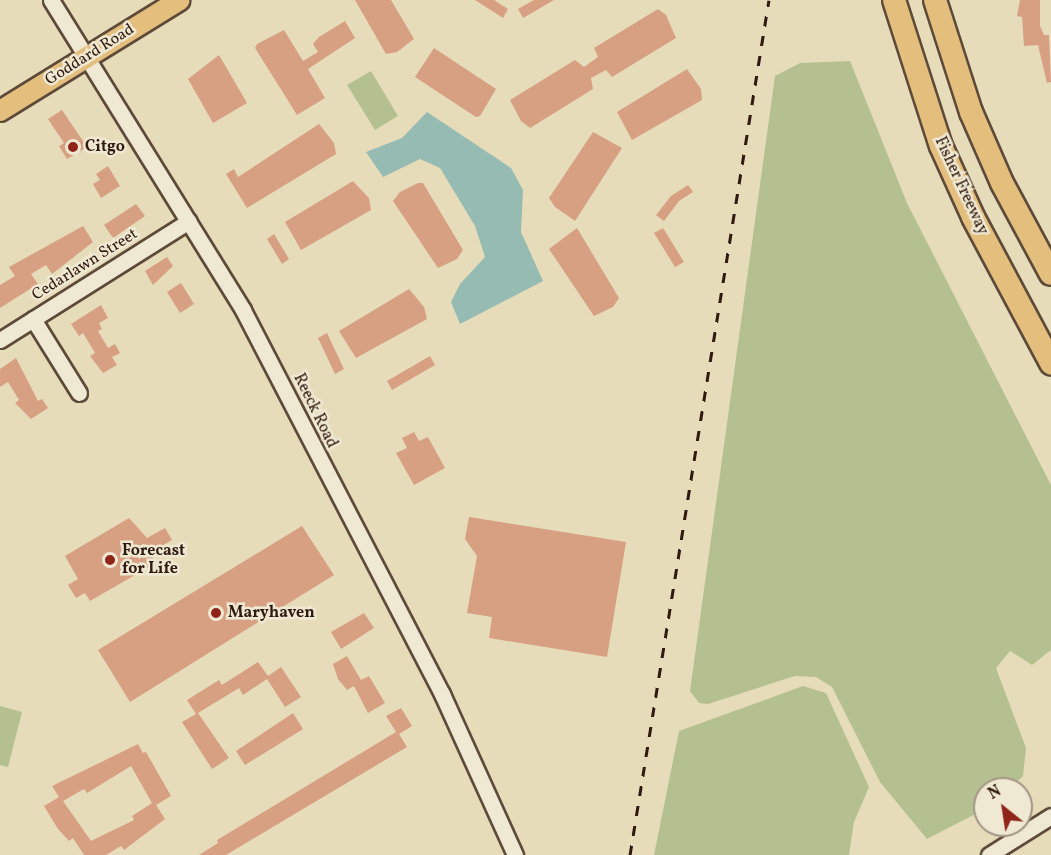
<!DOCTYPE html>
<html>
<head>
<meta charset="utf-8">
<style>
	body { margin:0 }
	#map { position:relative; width:1051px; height:855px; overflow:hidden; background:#e6dcba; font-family:Vollkorn,serif }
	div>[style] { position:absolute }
	.green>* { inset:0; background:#b5c090 }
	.water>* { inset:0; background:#96bbb3 }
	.building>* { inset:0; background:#d7a082 }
	.roads { filter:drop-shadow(2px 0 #5e4a39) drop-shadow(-2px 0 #5e4a39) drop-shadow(0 2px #5e4a39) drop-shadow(0 -2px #5e4a39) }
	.minor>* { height:15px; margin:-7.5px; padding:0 7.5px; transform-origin:7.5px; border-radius:7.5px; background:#efe8d2 }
	.major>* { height:20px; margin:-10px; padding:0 10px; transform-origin:10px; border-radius:10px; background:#e3be7d }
	.highway>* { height:22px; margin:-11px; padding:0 11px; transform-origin:11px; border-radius:11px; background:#e3be7d }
	.rail>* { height:3px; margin-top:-1.5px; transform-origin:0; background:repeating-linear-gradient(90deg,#30190e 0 10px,transparent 0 20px) }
	.dots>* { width:16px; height:16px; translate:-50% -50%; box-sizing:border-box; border:3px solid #efe8d2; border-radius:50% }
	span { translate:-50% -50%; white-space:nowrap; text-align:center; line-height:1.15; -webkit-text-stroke:5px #efe8d2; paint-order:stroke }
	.street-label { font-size:16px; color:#30190e }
	.poi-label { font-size:16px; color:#30190e; font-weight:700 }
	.left { translate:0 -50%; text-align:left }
	.north { position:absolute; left:973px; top:777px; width:60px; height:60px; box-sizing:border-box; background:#efe8d2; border:2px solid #a39584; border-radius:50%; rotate:330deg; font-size:16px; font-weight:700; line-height:24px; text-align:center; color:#30190e }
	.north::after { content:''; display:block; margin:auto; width:21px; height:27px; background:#8f2418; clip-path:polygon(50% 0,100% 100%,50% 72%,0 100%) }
</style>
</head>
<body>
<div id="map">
	<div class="green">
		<i style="clip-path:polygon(850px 61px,907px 203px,1051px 485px,1051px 650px,1032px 665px,1010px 651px,996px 668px,1026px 748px,1023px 776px,1010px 789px,985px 789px,985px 809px,927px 839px,880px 782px,832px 687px,816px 677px,795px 676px,708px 704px,699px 703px,690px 691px,775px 76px,800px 63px)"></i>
		<i style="clip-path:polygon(371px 71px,398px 116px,375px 130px,347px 85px)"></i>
		<i style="clip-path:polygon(803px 686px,826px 693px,869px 787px,854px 822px,849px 855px,654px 855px,679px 731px)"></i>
		<i style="clip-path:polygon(0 706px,22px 712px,8px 767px,0 765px)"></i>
	</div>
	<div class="water">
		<i style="clip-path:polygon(427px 112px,511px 168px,523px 190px,521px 232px,543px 281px,460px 324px,451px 302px,460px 284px,485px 257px,475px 226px,440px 168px,420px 159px,383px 177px,366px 152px,402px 138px)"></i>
	</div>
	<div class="building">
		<i style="clip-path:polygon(355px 0,391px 0,414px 39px,397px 52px,386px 54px)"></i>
		<i style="clip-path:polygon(475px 0,494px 0,508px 9px,503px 18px)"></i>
		<i style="clip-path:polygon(534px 0,554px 0,523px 18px,518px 9px)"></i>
		<i style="clip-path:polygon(1020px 0,1040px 0,1040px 26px,1044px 35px,1049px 35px,1051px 82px,1047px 83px,1038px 45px,1024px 46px,1022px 17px,1017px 16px)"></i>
		<i style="clip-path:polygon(658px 9px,666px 15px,676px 38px,612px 77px,606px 70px,591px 78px,593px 89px,530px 128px,521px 121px,510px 100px,575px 60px,584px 67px,598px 57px,594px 48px)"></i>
		<i style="clip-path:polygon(345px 21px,355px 38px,308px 69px,325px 98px,297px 115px,255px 48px,257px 44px,284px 30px,303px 61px,318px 52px,313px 44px,319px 37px)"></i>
		<i style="clip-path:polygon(434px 48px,496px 89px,480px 116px,476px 117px,415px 77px)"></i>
		<i style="clip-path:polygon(219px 55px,247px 103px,213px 123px,188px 79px)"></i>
		<i style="clip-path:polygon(687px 69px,701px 89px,702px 100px,632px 140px,617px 112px)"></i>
		<i style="clip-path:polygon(62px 110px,87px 147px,67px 159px,59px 146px,64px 143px,48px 119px)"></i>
		<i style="clip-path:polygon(319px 124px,334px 143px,336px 154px,247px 208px,226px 174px,234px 169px,238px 177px)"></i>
		<i style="clip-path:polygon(593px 132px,622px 148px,575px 221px,555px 207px,549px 198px)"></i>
		<i style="clip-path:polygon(108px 166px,120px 186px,101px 198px,93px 184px,100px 180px,96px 174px)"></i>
		<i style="clip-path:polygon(353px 181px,369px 198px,371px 210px,301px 250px,285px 222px)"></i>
		<i style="clip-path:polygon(418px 183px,423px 183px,463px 250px,457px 259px,438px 268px,393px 201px,400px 192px)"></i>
		<i style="clip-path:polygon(688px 185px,693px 192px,679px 201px,664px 221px,656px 215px,671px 196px)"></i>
		<i style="clip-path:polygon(136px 204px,145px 216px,113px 238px,104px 225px)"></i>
		<i style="clip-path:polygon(83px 226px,93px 242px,52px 274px,46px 265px,31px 274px,38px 284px,0 308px,0 285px,15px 276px,9px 267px)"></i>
		<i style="clip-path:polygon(577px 228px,619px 298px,613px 307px,594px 316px,549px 249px)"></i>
		<i style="clip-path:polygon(663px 228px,684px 262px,675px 267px,654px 233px)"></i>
		<i style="clip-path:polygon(274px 234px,289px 259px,282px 264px,267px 239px)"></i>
		<i style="clip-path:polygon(167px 257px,173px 266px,153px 285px,145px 271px)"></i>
		<i style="clip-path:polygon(181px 283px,194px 304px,180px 313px,167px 292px)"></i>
		<i style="clip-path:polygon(409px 289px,424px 307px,427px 319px,356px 358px,339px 331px)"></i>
		<i style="clip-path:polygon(101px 305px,108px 318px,99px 323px,102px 329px,98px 331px,108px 348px,115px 344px,120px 353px,112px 357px,117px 365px,103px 373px,90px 356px,95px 353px,83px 333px,79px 336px,71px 324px)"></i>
		<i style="clip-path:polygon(327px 333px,344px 369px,335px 374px,318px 338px)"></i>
		<i style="clip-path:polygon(430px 356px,435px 365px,392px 390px,387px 381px)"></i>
		<i style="clip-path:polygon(16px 358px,38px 401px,42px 399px,48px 408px,31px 419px,15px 403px,19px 400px,8px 382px,0 387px,0 369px)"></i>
		<i style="clip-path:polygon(414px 432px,419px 441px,428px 437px,445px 468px,414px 485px,396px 453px,407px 448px,402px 438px)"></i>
		<i style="clip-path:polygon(469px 517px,626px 542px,607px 657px,489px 638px,492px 617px,467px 613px,477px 556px,465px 539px)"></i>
		<i style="clip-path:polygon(129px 518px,147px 538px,165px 528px,172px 540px,150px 553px,156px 563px,90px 601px,85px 593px,76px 598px,68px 585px,78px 579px,65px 556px)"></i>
		<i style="clip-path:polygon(302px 526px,334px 575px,130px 702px,98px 650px)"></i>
		<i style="clip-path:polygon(364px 613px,374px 628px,341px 649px,331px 632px)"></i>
		<i style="clip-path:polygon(347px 656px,361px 680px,369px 676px,385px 703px,368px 713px,354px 686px,347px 690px,338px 679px,333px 664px)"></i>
		<i style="clip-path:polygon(258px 662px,268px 676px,281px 667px,301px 697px,285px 707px,267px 679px,243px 695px,239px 688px,198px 713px,229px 758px,212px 769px,182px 722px,196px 714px,187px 700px,219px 680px,222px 685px)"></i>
		<i style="clip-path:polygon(401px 708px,412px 726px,399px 734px,407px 747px,226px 855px,199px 855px,218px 843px,217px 840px,396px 732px,386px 716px)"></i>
		<i style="clip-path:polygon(293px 713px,303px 729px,245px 765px,236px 751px)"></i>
		<i style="clip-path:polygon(evenodd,138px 744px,143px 753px,146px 752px,171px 796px,156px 805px,165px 819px,124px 850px,121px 846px,106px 855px,84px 855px,73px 838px,69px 841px,58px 829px,44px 806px,59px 797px,52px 786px,138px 744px,131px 766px,152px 803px,132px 816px,134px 820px,91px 841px,63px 801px,84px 789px,87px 793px,131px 766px)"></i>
	</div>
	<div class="roads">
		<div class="minor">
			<i style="left:51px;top:0;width:365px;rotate:58.2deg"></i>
			<i style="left:243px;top:310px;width:433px;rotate:62.6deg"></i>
			<i style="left:442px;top:694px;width:177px;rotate:65.6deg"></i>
			<i style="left:33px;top:319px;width:87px;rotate:58.1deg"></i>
			<i style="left:0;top:340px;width:223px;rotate:-32.2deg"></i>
			<i style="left:989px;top:855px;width:73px;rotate:-32.2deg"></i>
		</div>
		<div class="major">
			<i style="left:0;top:111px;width:211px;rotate:-31.7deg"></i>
		</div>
		<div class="highway">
			<i style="left:894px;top:0;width:153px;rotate:72.2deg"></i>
			<i style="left:941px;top:146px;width:78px;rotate:65.7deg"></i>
			<i style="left:973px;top:217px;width:166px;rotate:61.9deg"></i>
			<i style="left:935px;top:0;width:118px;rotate:72.2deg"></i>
			<i style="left:971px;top:112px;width:77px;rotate:66.4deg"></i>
			<i style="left:1002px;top:183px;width:103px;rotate:61.7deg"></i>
		</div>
	</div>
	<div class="rail">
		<i style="left:630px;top:855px;width:866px;rotate:-80.77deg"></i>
	</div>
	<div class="dots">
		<i style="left:73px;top:147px;background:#8f2418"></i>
		<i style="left:110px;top:560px;background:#8f2418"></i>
		<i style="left:216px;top:613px;background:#8f2418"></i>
	</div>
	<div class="street-label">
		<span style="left:90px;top:55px;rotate:-32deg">Goddard Road</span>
		<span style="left:961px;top:186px;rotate:65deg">Fisher Freeway</span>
		<span style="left:85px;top:265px;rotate:-32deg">Cedarlawn Street</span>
		<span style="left:315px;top:411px;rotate:64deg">Reeck Road</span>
	</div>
	<div class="poi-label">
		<span class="left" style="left:85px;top:147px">Citgo</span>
		<span class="left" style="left:122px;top:560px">Forecast<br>for Life</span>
		<span class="left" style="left:228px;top:613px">Maryhaven</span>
	</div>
	<div class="north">N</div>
</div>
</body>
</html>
